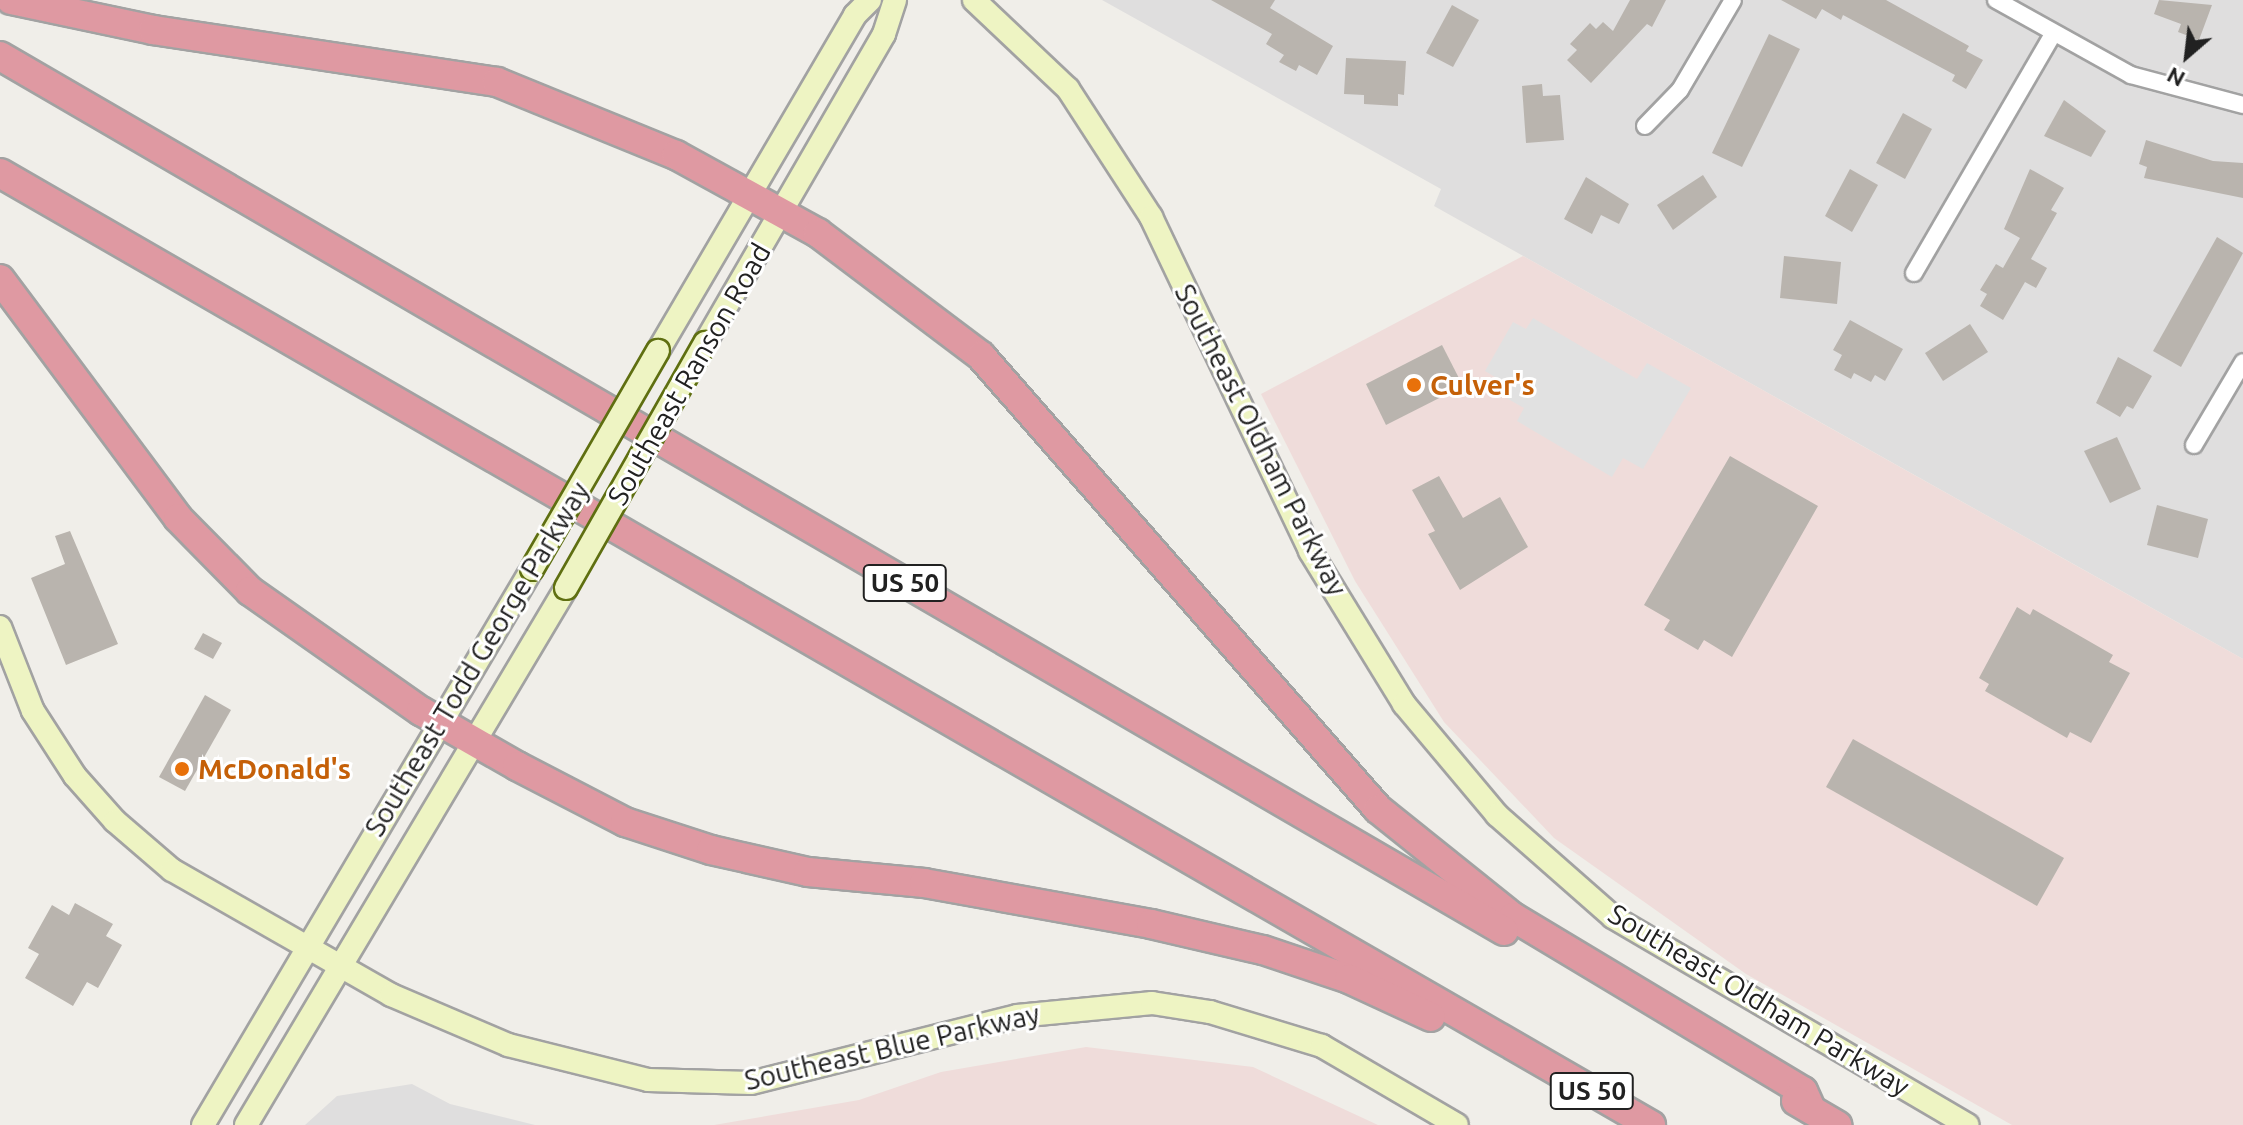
<!DOCTYPE html>
<html>
<head>
<meta charset="utf-8">
<style>
	body { margin:0 }
	#map { position:relative; width:2243px; height:1125px; overflow:hidden; background:#f0eee9; font-family:Ubuntu,sans-serif }
	div>[style] { position:absolute }
	.residential>* { inset:0; background:#dfdede }
	.commercial>* { inset:0; background:#efdcda }
	.parking>* { inset:0; background:#e1e1e1 }
	.building>* { inset:0; background:#b9b4ae }
	.roads { filter:drop-shadow(2px 0 #a2a2a2) drop-shadow(-2px 0 #a2a2a2) drop-shadow(0 2px #a2a2a2) drop-shadow(0 -2px #a2a2a2) }
	.street>* { height:16px; margin:-8px; padding:0 8px; transform-origin:8px; border-radius:8px; background:#fff }
	.secondary>* { height:22px; margin:-11px; padding:0 11px; transform-origin:11px; border-radius:11px; background:#eef4c3 }
	.highway>* { height:28px; margin:-14px; padding:0 14px; transform-origin:14px; border-radius:14px; background:#df99a2 }
	.bridges { filter:drop-shadow(2px 0 #5f6f11) drop-shadow(-2px 0 #5f6f11) drop-shadow(0 2px #5f6f11) drop-shadow(0 -2px #5f6f11) }
	.secondary-bridge>* { height:22px; margin:-11px; padding:0 11px; transform-origin:11px; border-radius:11px; background:#eef4c3 }
	.dots>* { width:22px; height:22px; translate:-50% -50%; box-sizing:border-box; border:4px solid #fff; border-radius:50% }
	span { translate:-50% -50%; white-space:nowrap; text-align:center; line-height:1.15; -webkit-text-stroke:6px #fff; paint-order:stroke }
	.shield-label span { padding:2px 6px; background:#fff; border:2px solid; border-radius:6px; -webkit-text-stroke-width:0 }
	.shield-label { font-size:26px; color:#212121; font-weight:700 }
	.street-label { font-size:28px; color:#212121 }
	.food-label { font-size:28px; color:#c56008; font-weight:700 }
	.left { translate:0 -50%; text-align:left }
	.north { position:absolute; left:2147px; top:16px; width:80px; height:80px; -webkit-text-stroke:6px #fff; paint-order:stroke; rotate:208deg; font-size:22px; font-weight:700; line-height:32px; text-align:center; color:#212121 }
	.north::after { content:''; display:block; margin:auto; width:28px; height:36px; background:#212121; clip-path:polygon(50% 0,100% 100%,50% 72%,0 100%) }
</style>
</head>
<body>
<div id="map">
	<div class="residential">
		<i style="clip-path:polygon(1102px 0,2243px 0,2243px 659px,1434px 206px,1441px 189px)"></i>
		<i style="clip-path:polygon(412px 1084px,450px 1104px,535px 1125px,305px 1125px,337px 1096px)"></i>
	</div>
	<div class="commercial">
		<i style="clip-path:polygon(1523px 256px,2243px 659px,2243px 1125px,2012px 1125px,1746px 974px,1554px 838px,1444px 722px,1355px 581px,1261px 394px)"></i>
		<i style="clip-path:polygon(1086px 1047px,1253px 1067px,1378px 1125px,714px 1125px,859px 1100px,941px 1072px)"></i>
	</div>
	<div class="parking">
		<i style="clip-path:polygon(1533px 318px,1637px 379px,1647px 363px,1691px 388px,1643px 469px,1623px 458px,1612px 477px,1517px 421px,1524px 408px,1494px 391px,1500px 380px,1485px 371px,1513px 322px,1526px 329px)"></i>
	</div>
	<div class="building">
		<i style="clip-path:polygon(1211px 0,1275px 0,1270px 8px,1333px 46px,1317px 75px,1299px 65px,1296px 71px,1279px 62px,1284px 55px,1266px 44px,1272px 34px)"></i>
		<i style="clip-path:polygon(1630px 0,1666px 0,1652px 27px,1647px 24px,1591px 83px,1567px 60px,1577px 50px,1570px 44px,1590px 23px,1596px 29px,1603px 22px,1613px 31px)"></i>
		<i style="clip-path:polygon(1781px 0,1886px 0,1969px 46px,1966px 51px,1983px 60px,1966px 89px,1952px 81px,1955px 75px,1843px 15px,1841px 20px,1822px 9px,1816px 19px)"></i>
		<i style="clip-path:polygon(2159px 0,2212px 5px,2199px 40px,2178px 32px,2181px 24px,2154px 14px)"></i>
		<i style="clip-path:polygon(1452px 5px,1479px 20px,1453px 67px,1426px 53px)"></i>
		<i style="clip-path:polygon(1769px 34px,1800px 49px,1742px 167px,1712px 153px)"></i>
		<i style="clip-path:polygon(1346px 58px,1406px 61px,1404px 95px,1398px 94px,1398px 106px,1364px 104px,1364px 95px,1344px 94px)"></i>
		<i style="clip-path:polygon(1542px 84px,1543px 96px,1560px 95px,1564px 140px,1526px 143px,1522px 86px)"></i>
		<i style="clip-path:polygon(2064px 100px,2106px 131px,2091px 157px,2044px 136px)"></i>
		<i style="clip-path:polygon(1903px 113px,1932px 129px,1905px 179px,1876px 163px)"></i>
		<i style="clip-path:polygon(2146px 140px,2213px 161px,2243px 163px,2243px 198px,2144px 178px,2147px 167px,2139px 164px)"></i>
		<i style="clip-path:polygon(1850px 169px,1878px 185px,1852px 232px,1825px 216px)"></i>
		<i style="clip-path:polygon(2030px 169px,2064px 188px,2051px 210px,2057px 213px,2031px 259px,2047px 268px,2036px 288px,2025px 282px,2003px 320px,1980px 306px,1987px 294px,1980px 290px,1996px 264px,2003px 268px,2020px 238px,2004px 229px)"></i>
		<i style="clip-path:polygon(1703px 175px,1717px 197px,1673px 230px,1657px 205px)"></i>
		<i style="clip-path:polygon(1586px 177px,1629px 204px,1619px 224px,1601px 215px,1592px 234px,1564px 219px)"></i>
		<i style="clip-path:polygon(2217px 237px,2243px 253px,2181px 367px,2153px 351px)"></i>
		<i style="clip-path:polygon(1784px 256px,1841px 262px,1837px 304px,1780px 298px)"></i>
		<i style="clip-path:polygon(1850px 320px,1903px 349px,1885px 381px,1875px 375px,1871px 382px,1854px 373px,1851px 379px,1834px 370px,1842px 355px,1833px 350px)"></i>
		<i style="clip-path:polygon(1970px 324px,1988px 352px,1943px 381px,1925px 353px)"></i>
		<i style="clip-path:polygon(1442px 345px,1463px 386px,1386px 425px,1366px 384px)"></i>
		<i style="clip-path:polygon(2118px 357px,2152px 376px,2133px 409px,2127px 406px,2120px 417px,2096px 403px)"></i>
		<i style="clip-path:polygon(2117px 437px,2141px 489px,2110px 503px,2084px 451px)"></i>
		<i style="clip-path:polygon(1730px 456px,1818px 506px,1732px 657px,1704px 640px,1698px 650px,1664px 630px,1670px 620px,1644px 605px)"></i>
		<i style="clip-path:polygon(1439px 476px,1463px 518px,1500px 497px,1528px 547px,1460px 590px,1428px 534px,1435px 531px,1412px 490px)"></i>
		<i style="clip-path:polygon(2157px 505px,2208px 519px,2198px 558px,2147px 545px)"></i>
		<i style="clip-path:polygon(70px 531px,118px 644px,66px 665px,31px 578px,65px 564px,55px 536px)"></i>
		<i style="clip-path:polygon(2017px 607px,2030px 615px,2033px 609px,2113px 655px,2109px 662px,2130px 673px,2091px 743px,2070px 732px,2067px 738px,1985px 691px,1989px 684px,1979px 678px)"></i>
		<i style="clip-path:polygon(203px 633px,222px 643px,213px 659px,194px 649px)"></i>
		<i style="clip-path:polygon(205px 695px,231px 710px,185px 791px,159px 777px)"></i>
		<i style="clip-path:polygon(1853px 739px,2064px 858px,2037px 906px,1826px 787px)"></i>
		<i style="clip-path:polygon(75px 903px,113px 924px,106px 936px,122px 945px,98px 988px,87px 982px,73px 1006px,25px 978px,39px 954px,28px 948px,52px 905px,69px 915px)"></i>
	</div>
	<div class="roads">
		<div class="street">
			<i style="left:1996px;top:0;width:154px;rotate:29.1deg"></i>
			<i style="left:2131px;top:75px;width:116px;rotate:15deg"></i>
			<i style="left:1645px;top:126px;width:50px;rotate:-45.8deg"></i>
			<i style="left:1680px;top:90px;width:104px;rotate:-59.5deg"></i>
			<i style="left:1914px;top:273px;width:276px;rotate:-59.8deg"></i>
			<i style="left:2194px;top:445px;width:96px;rotate:-59.4deg"></i>
		</div>
		<div class="secondary">
			<i style="left:974px;top:0;width:129px;rotate:43.4deg"></i>
			<i style="left:1068px;top:89px;width:153px;rotate:57deg"></i>
			<i style="left:1151px;top:217px;width:370px;rotate:64.5deg"></i>
			<i style="left:1310px;top:551px;width:180px;rotate:58.4deg"></i>
			<i style="left:1404px;top:704px;width:145px;rotate:50deg"></i>
			<i style="left:1497px;top:815px;width:154px;rotate:41.3deg"></i>
			<i style="left:1613px;top:917px;width:411px;rotate:30.4deg"></i>
			<i style="left:705px;top:343px;width:357px;rotate:-59.9deg"></i>
			<i style="left:884px;top:34px;width:36px;rotate:-72deg"></i>
			<i style="left:658px;top:351px;width:389px;rotate:-59.6deg"></i>
			<i style="left:855px;top:15px;width:21px;rotate:-45deg"></i>
			<i style="left:0;top:627px;width:90px;rotate:68.6deg"></i>
			<i style="left:33px;top:711px;width:77px;rotate:57.1deg"></i>
			<i style="left:75px;top:776px;width:60px;rotate:48.4deg"></i>
			<i style="left:115px;top:821px;width:75px;rotate:40.7deg"></i>
			<i style="left:172px;top:870px;width:252px;rotate:29.7deg"></i>
			<i style="left:391px;top:995px;width:127px;rotate:23.1deg"></i>
			<i style="left:508px;top:1045px;width:144px;rotate:14deg"></i>
			<i style="left:648px;top:1080px;width:103px;rotate:1.7deg"></i>
			<i style="left:751px;top:1083px;width:274px;rotate:-14.1deg"></i>
			<i style="left:1017px;top:1016px;width:136px;rotate:-5.5deg"></i>
			<i style="left:1152px;top:1003px;width:59px;rotate:8.8deg"></i>
			<i style="left:1210px;top:1012px;width:117px;rotate:16.9deg"></i>
			<i style="left:1322px;top:1046px;width:156px;rotate:30.3deg"></i>
			<i style="left:203px;top:1125px;width:646px;rotate:-59.39deg"></i>
			<i style="left:246px;top:1125px;width:625px;rotate:-59.21deg"></i>
		</div>
		<div class="highway">
			<i style="left:11px;top:0;width:145px;rotate:11.9deg"></i>
			<i style="left:153px;top:30px;width:348px;rotate:8.6deg"></i>
			<i style="left:497px;top:82px;width:193px;rotate:22.2deg"></i>
			<i style="left:676px;top:155px;width:162px;rotate:28.8deg"></i>
			<i style="left:818px;top:233px;width:204px;rotate:37deg"></i>
			<i style="left:981px;top:356px;width:602px;rotate:48.77deg"></i>
			<i style="left:1378px;top:809px;width:173px;rotate:38.7deg"></i>
			<i style="left:1513px;top:917px;width:338px;rotate:31deg"></i>
			<i style="left:1803px;top:1091px;width:20px;rotate:66deg"></i>
			<i style="left:0;top:56px;width:1740px;rotate:30.19deg"></i>
			<i style="left:0;top:173px;width:1906px;rotate:29.97deg"></i>
			<i style="left:0;top:279px;width:298px;rotate:53.3deg"></i>
			<i style="left:178px;top:518px;width:103px;rotate:45.4deg"></i>
			<i style="left:250px;top:591px;width:209px;rotate:35.1deg"></i>
			<i style="left:421px;top:711px;width:111px;rotate:29.8deg"></i>
			<i style="left:517px;top:766px;width:122px;rotate:27.4deg"></i>
			<i style="left:625px;top:822px;width:90px;rotate:18deg"></i>
			<i style="left:711px;top:850px;width:99px;rotate:12.8deg"></i>
			<i style="left:808px;top:872px;width:117px;rotate:5.4deg"></i>
			<i style="left:924px;top:883px;width:231px;rotate:10.2deg"></i>
			<i style="left:1151px;top:924px;width:115px;rotate:13.1deg"></i>
			<i style="left:1263px;top:950px;width:91px;rotate:18.6deg"></i>
			<i style="left:1349px;top:979px;width:90px;rotate:24.9deg"></i>
			<i style="left:1796px;top:1101px;width:48px;rotate:30.3deg"></i>
		</div>
	</div>
	<div class="bridges">
		<div class="secondary-bridge">
			<i style="left:532px;top:569px;width:252px;rotate:-60deg"></i>
			<i style="left:566px;top:588px;width:282px;rotate:-60.4deg"></i>
		</div>
	</div>
	<div class="dots">
		<i style="left:1414px;top:385px;background:#e8710a"></i>
		<i style="left:182px;top:769px;background:#e8710a"></i>
	</div>
	<div class="shield-label">
		<span style="left:905px;top:583px">US 50</span>
		<span style="left:1592px;top:1091px">US 50</span>
	</div>
	<div class="street-label">
		<span style="left:689px;top:374px;rotate:-60deg">Southeast Ranson Road</span>
		<span style="left:1261px;top:440px;rotate:63deg">Southeast Oldham Parkway</span>
		<span style="left:477px;top:659px;rotate:-59deg">Southeast Todd George Parkway</span>
		<span style="left:1759px;top:1000px;rotate:31deg">Southeast Oldham Parkway</span>
		<span style="left:892px;top:1047px;rotate:-13deg">Southeast Blue Parkway</span>
	</div>
	<div class="food-label">
		<span class="left" style="left:1430px;top:385px">Culver's</span>
		<span class="left" style="left:198px;top:769px">McDonald's</span>
	</div>
	<div class="north">N</div>
</div>
</body>
</html>
